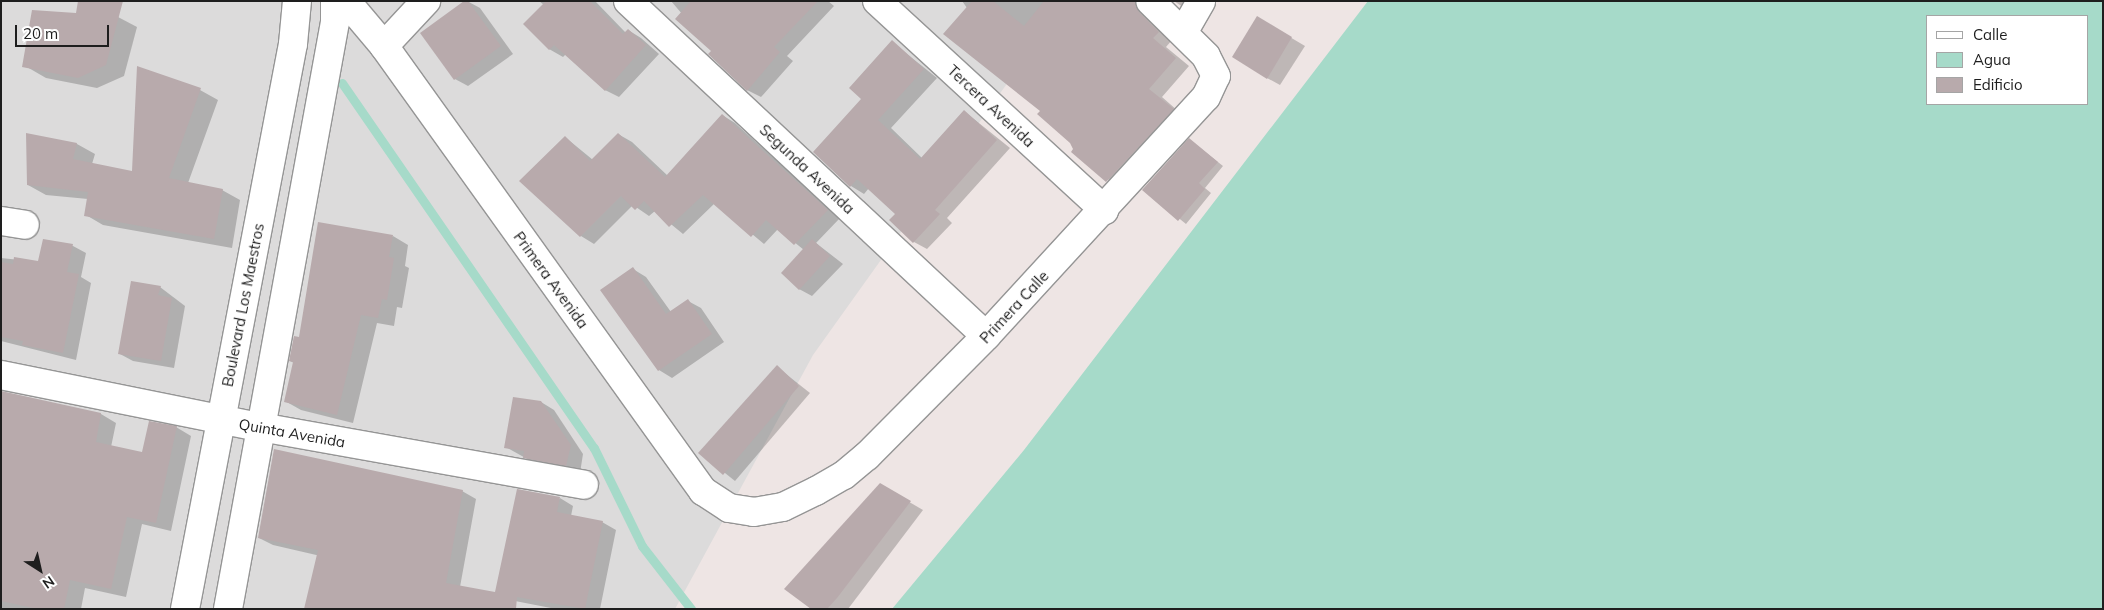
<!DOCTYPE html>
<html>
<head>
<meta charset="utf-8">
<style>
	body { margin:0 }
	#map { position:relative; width:2104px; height:610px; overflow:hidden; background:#eee5e4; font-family:Mulish,sans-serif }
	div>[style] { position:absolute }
	.residential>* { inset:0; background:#dcdbdb }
	.water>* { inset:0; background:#a6dac9 }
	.shadow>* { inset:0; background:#0003 }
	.stream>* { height:9px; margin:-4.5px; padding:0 4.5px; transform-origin:4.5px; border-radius:4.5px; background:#a6dac9 }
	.building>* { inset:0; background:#b8aaac }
	.roads { filter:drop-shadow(1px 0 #959595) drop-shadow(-1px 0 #959595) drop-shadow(0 1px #959595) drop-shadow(0 -1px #959595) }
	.minor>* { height:28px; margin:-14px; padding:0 14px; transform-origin:14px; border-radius:14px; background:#fff }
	span { translate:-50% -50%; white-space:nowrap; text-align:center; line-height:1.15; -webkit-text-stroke:4px #fff; paint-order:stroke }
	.street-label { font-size:15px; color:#1e1e1e }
	.frame { position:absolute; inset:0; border:2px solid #1e1e1e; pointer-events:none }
	.legend { position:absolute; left:1926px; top:15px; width:162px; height:90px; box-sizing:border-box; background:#fff; border:1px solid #a5a5a5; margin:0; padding:6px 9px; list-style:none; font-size:15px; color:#1e1e1e }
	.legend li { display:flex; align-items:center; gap:10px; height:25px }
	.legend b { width:25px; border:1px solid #a5a5a5 }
	.north { position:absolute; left:15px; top:545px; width:50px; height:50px; -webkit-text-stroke:4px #fff; paint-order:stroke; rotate:145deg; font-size:14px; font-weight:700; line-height:20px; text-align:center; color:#1e1e1e }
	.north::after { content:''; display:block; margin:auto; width:18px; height:22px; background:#1e1e1e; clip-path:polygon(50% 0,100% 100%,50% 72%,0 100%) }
	.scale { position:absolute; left:15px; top:25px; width:94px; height:22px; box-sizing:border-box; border:2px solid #1e1e1e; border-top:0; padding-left:6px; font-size:15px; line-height:18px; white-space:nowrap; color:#1e1e1e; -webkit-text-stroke:4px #fff; paint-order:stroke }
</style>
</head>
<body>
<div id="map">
	<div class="residential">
		<i style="clip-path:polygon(1px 1px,1066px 1px,813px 355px,675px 609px,1px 609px)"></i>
	</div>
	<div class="water">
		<i style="clip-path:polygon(evenodd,1368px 1px,2103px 1px,2103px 609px,892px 609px,1024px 450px,1368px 1px,1928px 16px,2088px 16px,2088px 104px,1928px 104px,1928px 16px)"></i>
	</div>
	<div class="shadow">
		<i style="clip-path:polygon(467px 1px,480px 8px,513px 54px,468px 86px,455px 79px)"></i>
		<i style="clip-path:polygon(539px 1px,595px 1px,626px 33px,628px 30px,641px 38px,659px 54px,619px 97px,605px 90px,566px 54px,563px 57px,549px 49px,544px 5px)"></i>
		<i style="clip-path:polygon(671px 1px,828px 1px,834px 6px,787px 56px,793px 61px,761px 97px,747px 90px)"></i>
		<i style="clip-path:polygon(962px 1px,1135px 2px,1148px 9px,1172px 40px,1166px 47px,1189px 66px,1162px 97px,1186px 118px,1121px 189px,1072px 152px,1075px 149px,1072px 142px,1041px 110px)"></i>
		<i style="clip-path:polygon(1174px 1px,1203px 1px,1193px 14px)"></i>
		<i style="clip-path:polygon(118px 17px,137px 27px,124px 76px,97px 88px,46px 78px,27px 67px)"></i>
		<i style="clip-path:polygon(1258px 18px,1305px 46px,1280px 85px,1267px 78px)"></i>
		<i style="clip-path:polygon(892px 42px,937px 78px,891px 128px,922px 158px,964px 111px,1010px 148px,947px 218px,952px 223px,927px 249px,914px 242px,896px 214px,869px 188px,864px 194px,851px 186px,863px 99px)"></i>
		<i style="clip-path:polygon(200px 90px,218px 100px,188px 183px,222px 190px,240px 200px,232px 248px,103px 225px,86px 215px,88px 199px,46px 195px,28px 185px,28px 135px,77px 144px,95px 154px,92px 164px,133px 172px)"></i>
		<i style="clip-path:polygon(722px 115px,735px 123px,840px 218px,816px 243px,843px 264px,812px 296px,799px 289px,804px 250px,778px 229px,764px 244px,715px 203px,683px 234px,655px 211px,649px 216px,633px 205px,594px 244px,581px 236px,565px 137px,593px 160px,618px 134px,632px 142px,668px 176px)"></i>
		<i style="clip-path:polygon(1190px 140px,1223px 166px,1205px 188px,1211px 193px,1186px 224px,1144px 190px)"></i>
		<i style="clip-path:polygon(393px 236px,408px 245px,405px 266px,409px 268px,402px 308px,397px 307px,394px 326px,377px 323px,353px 423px,301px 410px,285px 401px,294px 363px,290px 361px,300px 338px)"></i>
		<i style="clip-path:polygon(44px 240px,73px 246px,86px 253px,81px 277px,91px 283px,76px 360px,1px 341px,1px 258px,39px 262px)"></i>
		<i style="clip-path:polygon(633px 269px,646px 277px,671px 312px,688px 301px,701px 308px,724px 342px,672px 378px,659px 370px)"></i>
		<i style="clip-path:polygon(160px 287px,185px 306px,174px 368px,133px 361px,120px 354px)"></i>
		<i style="clip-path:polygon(777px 367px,810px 393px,735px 481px,700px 453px)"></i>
		<i style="clip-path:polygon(1px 393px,101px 414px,116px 423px,111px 447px,143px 454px,176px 427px,191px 436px,171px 531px,142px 524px,126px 597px,85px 588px,81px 609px,1px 609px)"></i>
		<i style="clip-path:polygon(541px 402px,554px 410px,583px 454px,580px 473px,538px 465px,506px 447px)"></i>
		<i style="clip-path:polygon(880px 485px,923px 510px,848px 609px,813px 609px)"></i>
		<i style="clip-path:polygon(462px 491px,476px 499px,460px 587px,496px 593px,560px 498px,573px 506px,571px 516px,602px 522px,616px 530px,600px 609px,556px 609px,515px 601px,273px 545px,259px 538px)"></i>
	</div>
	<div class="stream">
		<i style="left:342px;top:83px;width:444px;rotate:55.4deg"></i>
		<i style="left:594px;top:448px;width:109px;rotate:63.9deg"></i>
		<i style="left:642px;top:546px;width:80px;rotate:52.1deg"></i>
	</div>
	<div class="building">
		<i style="clip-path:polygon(78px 1px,123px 1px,106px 65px,78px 78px,22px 67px,32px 10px,76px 13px)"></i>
		<i style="clip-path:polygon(464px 1px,468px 1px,501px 46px,454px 80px,420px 33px)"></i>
		<i style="clip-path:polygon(546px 1px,590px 1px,623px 34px,628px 29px,646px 45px,605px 91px,554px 45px,549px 50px,523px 24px)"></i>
		<i style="clip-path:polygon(691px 1px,818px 1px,774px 47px,780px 52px,747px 91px,708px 54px,711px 51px,675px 19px)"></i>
		<i style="clip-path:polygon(972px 1px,993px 1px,1024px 26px,1044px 1px,1135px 1px,1139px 12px,1159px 32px,1153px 38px,1176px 58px,1149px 89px,1174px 109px,1106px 182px,1071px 152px,1073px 149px,1070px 143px,1037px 114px,1040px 111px,943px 34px)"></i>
		<i style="clip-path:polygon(1257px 16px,1292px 37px,1267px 79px,1232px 57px)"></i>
		<i style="clip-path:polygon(892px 40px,924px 69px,878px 120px,920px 159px,964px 110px,997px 140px,935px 210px,940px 214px,913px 243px,889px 220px,895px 214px,857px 179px,850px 187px,813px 152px,861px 99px,849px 88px)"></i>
		<i style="clip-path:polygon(137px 66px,201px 88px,169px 178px,223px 189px,214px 239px,84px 216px,88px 192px,27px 185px,26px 133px,77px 143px,73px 159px,132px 171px)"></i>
		<i style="clip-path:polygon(722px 114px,828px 210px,794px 245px,766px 220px,751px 237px,703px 195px,669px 227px,644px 201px,635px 210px,621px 196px,580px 237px,519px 181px,565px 136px,590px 161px,618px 133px,665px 177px)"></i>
		<i style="clip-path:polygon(1189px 138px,1218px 162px,1199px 183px,1205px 189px,1178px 221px,1142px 190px)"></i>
		<i style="clip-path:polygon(318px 222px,393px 235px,389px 257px,394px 258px,387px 300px,382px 299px,378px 318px,361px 315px,337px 415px,284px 402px,293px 362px,289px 361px,294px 336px,299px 337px)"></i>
		<i style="clip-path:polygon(43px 239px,73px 244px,67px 272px,79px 274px,63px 353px,22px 345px,23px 341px,1px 337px,1px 262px,13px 264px,14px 257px,38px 261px)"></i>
		<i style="clip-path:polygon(812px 239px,830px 256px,799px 290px,781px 273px)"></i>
		<i style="clip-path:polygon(633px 267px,666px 314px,688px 299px,712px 334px,658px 371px,600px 290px)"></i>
		<i style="clip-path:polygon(131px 281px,161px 286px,158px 295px,172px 298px,161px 361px,118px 354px)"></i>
		<i style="clip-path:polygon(777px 365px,799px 386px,723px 475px,698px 453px)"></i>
		<i style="clip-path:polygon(1px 391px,101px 413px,96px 442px,142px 452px,149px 421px,177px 426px,156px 523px,127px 517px,111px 589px,70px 580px,64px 609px,38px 609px,1px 601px)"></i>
		<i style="clip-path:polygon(513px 397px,541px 401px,571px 445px,566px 466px,523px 458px,524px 451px,504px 448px)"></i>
		<i style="clip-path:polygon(274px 449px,463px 490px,446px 583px,495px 592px,517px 489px,560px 497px,557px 512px,603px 521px,585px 609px,517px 597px,516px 609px,304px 609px,318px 550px,258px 538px)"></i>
		<i style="clip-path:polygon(880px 483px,911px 501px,837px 598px,827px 609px,811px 609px,784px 589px)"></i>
	</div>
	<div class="roads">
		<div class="minor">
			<i style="left:346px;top:1px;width:59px;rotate:49.8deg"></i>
			<i style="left:384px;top:46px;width:548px;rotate:54.37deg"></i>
			<i style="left:703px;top:491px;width:31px;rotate:33deg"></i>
			<i style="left:729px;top:508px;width:25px;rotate:9deg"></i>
			<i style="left:754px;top:512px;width:29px;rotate:-10deg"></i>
			<i style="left:783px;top:507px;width:37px;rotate:-26deg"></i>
			<i style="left:816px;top:491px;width:32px;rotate:-30deg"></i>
			<i style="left:844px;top:475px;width:30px;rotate:-40deg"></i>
			<i style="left:867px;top:456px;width:169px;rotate:-45.2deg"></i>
			<i style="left:986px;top:336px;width:325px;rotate:-47.4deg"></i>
			<i style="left:1206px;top:97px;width:23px;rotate:-65deg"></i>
			<i style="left:1216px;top:76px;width:22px;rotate:-117deg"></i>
			<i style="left:1206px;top:56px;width:78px;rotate:-135.5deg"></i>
			<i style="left:628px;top:1px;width:490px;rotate:43.1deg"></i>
			<i style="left:877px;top:1px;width:309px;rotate:42.6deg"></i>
			<i style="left:1184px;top:31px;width:34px;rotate:-60deg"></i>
			<i style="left:384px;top:46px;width:62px;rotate:-47deg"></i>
			<i style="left:1px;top:221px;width:24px;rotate:9deg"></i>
			<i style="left:1px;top:375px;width:264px;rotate:11.4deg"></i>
			<i style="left:260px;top:427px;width:329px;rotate:10.1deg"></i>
			<i style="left:185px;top:609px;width:575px;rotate:-79.18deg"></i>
			<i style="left:293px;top:44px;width:43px;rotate:-84.7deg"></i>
			<i style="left:228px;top:609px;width:597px;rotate:-79.67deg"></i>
			<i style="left:335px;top:22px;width:21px;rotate:-90deg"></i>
		</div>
	</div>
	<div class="street-label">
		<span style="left:991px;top:106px;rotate:43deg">Tercera Avenida</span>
		<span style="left:807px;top:169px;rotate:43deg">Segunda Avenida</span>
		<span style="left:551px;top:280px;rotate:54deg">Primera Avenida</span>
		<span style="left:243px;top:305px;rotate:-79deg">Boulevard Los Maestros</span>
		<span style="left:1014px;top:307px;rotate:-47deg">Primera Calle</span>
		<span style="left:292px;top:433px;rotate:10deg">Quinta Avenida</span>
	</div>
	<div class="frame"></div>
	<ul class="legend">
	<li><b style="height:6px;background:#fff"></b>Calle</li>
	<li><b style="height:14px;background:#a6dac9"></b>Agua</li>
	<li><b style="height:14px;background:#b8aaac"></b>Edificio</li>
	</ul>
	<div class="north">N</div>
	<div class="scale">20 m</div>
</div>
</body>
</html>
